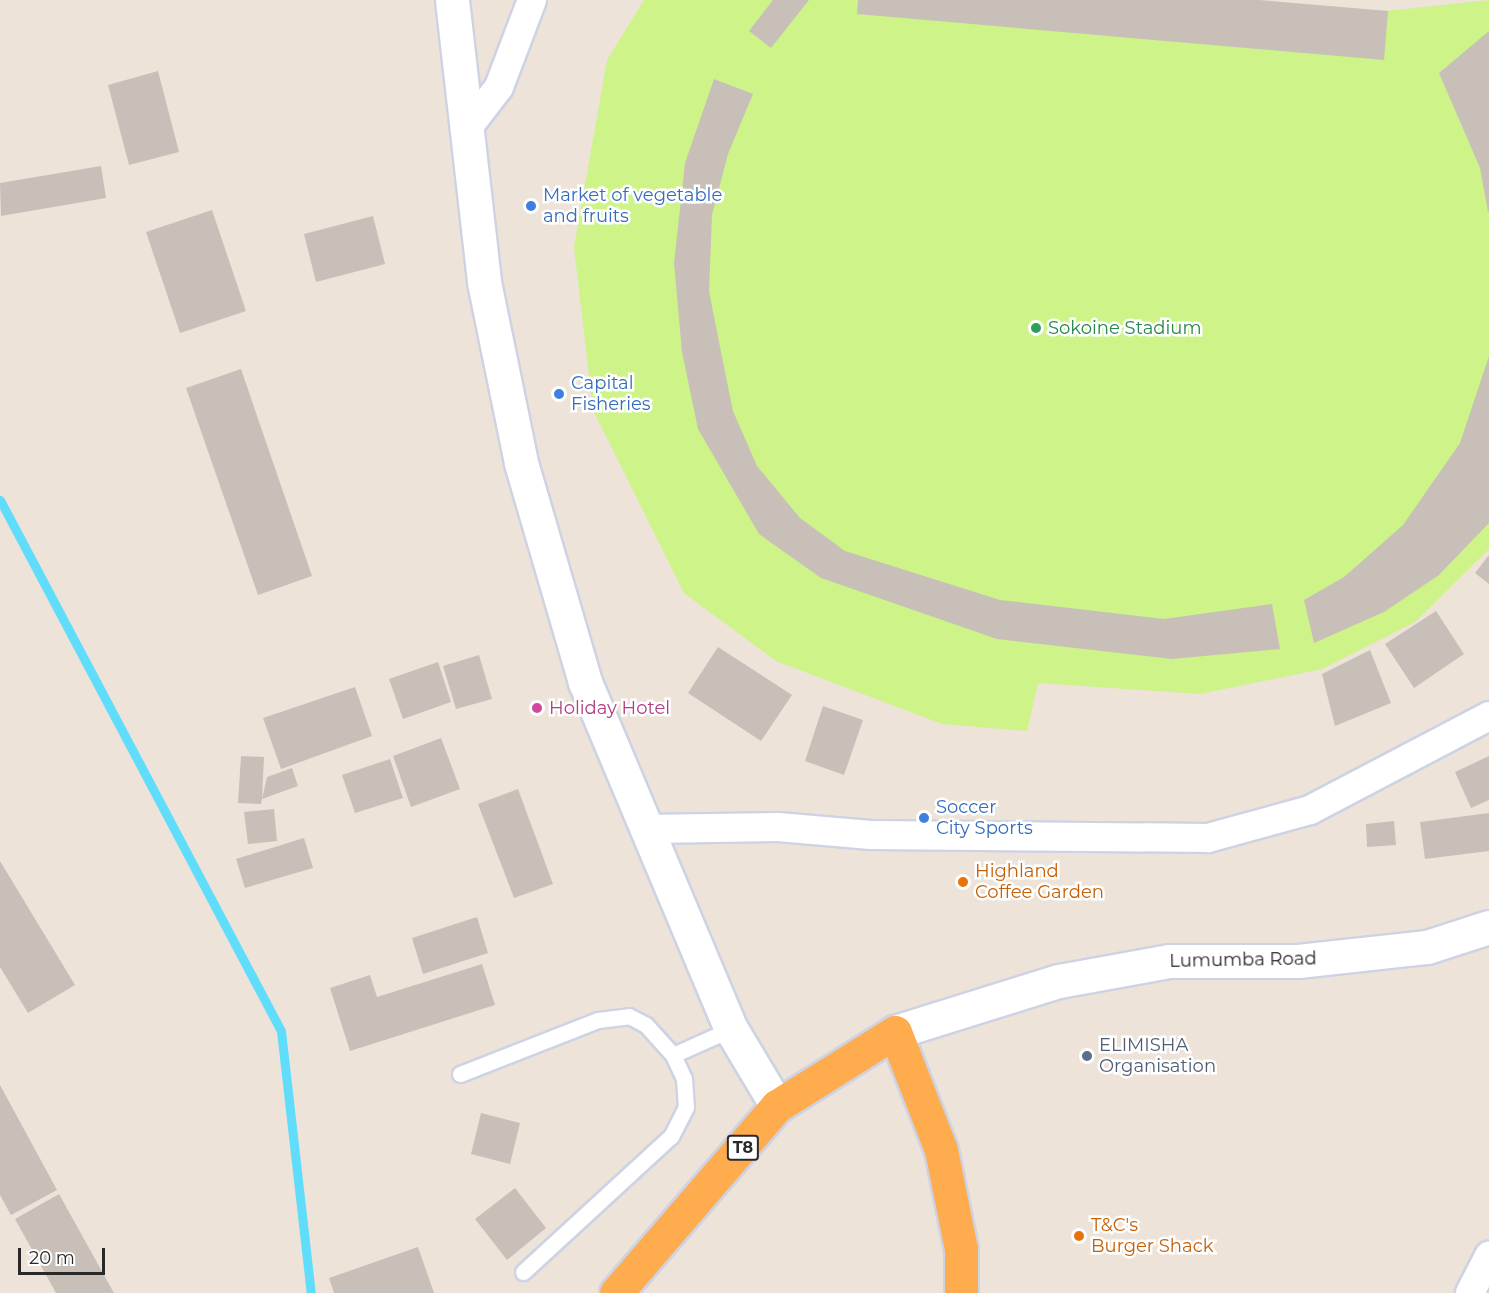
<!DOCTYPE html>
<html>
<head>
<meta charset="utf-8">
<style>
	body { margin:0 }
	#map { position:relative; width:1489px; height:1293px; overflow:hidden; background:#ede3d8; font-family:Montserrat,sans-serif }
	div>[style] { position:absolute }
	.pitch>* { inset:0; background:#cdf389 }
	.stream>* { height:9px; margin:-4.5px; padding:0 4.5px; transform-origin:4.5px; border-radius:4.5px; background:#5fddfb }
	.building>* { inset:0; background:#c8c0b8 }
	.roads { filter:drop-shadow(2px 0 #ced3e4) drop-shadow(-2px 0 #ced3e4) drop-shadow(0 2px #ced3e4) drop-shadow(0 -2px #ced3e4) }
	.service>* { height:15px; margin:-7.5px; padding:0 7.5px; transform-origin:7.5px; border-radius:7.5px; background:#fff }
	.minor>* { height:28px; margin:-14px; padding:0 14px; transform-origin:14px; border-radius:14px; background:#fff }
	.tertiary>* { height:33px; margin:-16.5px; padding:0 16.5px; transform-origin:16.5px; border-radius:16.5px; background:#fff }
	.secondary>* { height:33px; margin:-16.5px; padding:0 16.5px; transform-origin:16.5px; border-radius:16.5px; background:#fff }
	.trunk>* { height:33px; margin:-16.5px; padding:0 16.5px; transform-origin:16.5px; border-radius:16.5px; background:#ffac4e }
	.dots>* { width:16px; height:16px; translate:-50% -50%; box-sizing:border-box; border:3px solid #fff; border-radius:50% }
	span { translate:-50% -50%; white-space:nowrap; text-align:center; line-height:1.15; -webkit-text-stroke:5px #fff; paint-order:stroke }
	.shield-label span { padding:2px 4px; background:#fff; border:2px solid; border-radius:4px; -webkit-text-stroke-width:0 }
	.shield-label { font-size:16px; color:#292929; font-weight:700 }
	.shop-label { font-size:18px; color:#366cbe }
	.left { translate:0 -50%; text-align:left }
	.leisure-label { font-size:18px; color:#27864d }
	.hotel-label { font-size:18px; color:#b23c85 }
	.food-label { font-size:18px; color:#c56008 }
	.street-label { font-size:18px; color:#292929 }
	.service-label { font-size:18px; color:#4e5e75 }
	.scale { position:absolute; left:18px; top:1248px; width:87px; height:27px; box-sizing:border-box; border:3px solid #292929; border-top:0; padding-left:8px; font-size:18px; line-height:21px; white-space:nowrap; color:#292929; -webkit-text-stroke:4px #fff; paint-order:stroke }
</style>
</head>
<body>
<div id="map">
	<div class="pitch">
		<i style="clip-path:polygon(644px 0,1255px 0,1387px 11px,1489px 0,1489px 549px,1415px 622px,1322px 669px,1200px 694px,1038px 683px,1027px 731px,942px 724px,776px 661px,684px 593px,593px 410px,574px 247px,607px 60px)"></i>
	</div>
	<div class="stream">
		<i style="left:0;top:500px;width:601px;rotate:62.11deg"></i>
		<i style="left:281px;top:1031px;width:264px;rotate:83.5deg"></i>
	</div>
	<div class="building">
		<i style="clip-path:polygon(773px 0,809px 0,771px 48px,749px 31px)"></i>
		<i style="clip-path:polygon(858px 0,1259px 0,1388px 11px,1384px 60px,857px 14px)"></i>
		<i style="clip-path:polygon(1489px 31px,1489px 211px,1488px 212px,1480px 168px,1439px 73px)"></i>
		<i style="clip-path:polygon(158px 71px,179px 152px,129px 165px,108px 85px)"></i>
		<i style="clip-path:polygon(714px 79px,753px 94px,728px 154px,712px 215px,709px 291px,722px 357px,733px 411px,757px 466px,800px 518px,845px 551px,1000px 600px,1164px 619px,1272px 604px,1280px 649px,1172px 659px,997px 639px,821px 578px,759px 534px,698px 429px,682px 352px,674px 263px,685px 163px)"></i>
		<i style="clip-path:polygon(101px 166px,106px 198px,1px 216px,0 183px)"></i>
		<i style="clip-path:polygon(212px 210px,246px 311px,180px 333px,146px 232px)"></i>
		<i style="clip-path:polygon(373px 216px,385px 264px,316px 282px,304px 234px)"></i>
		<i style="clip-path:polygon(1489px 356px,1489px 523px,1439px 575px,1384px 612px,1314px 643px,1304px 600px,1344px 577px,1403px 525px,1460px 443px)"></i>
		<i style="clip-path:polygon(241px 369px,312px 576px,258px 595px,186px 388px)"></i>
		<i style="clip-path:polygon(1489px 555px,1489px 584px,1475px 573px)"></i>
		<i style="clip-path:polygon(1436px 611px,1464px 654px,1414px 688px,1385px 644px)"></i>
		<i style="clip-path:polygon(718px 647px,792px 695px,761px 741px,688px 693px)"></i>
		<i style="clip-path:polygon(1370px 650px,1391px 703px,1335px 726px,1322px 674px)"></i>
		<i style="clip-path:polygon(479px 655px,492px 699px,456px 709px,443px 666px)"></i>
		<i style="clip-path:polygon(438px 662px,451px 702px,403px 719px,389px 679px)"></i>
		<i style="clip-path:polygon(355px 687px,372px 736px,281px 769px,263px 718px)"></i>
		<i style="clip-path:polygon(823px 706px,863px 720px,844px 775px,805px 761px)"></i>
		<i style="clip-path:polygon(441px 738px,460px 789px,411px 807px,393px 756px)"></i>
		<i style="clip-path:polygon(241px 756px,264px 757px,262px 799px,267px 777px,292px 768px,298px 786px,262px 799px,261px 804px,238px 803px)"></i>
		<i style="clip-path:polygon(1489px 756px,1489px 800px,1471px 808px,1455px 772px)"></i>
		<i style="clip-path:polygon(390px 759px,403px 798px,355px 813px,342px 775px)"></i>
		<i style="clip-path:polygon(518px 789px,553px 884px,514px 898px,478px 804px)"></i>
		<i style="clip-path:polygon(274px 809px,277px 841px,248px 844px,244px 812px)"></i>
		<i style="clip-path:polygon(1489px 813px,1489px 851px,1425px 859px,1420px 822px)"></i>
		<i style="clip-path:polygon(1394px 821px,1396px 845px,1367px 847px,1366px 824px)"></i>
		<i style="clip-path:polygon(304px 838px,313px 868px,245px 888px,236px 859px)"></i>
		<i style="clip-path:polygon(0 861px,75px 985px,28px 1013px,0 967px)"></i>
		<i style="clip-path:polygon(477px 917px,488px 953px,423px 974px,412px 938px)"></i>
		<i style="clip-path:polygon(482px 964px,495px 1005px,350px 1051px,330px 988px,370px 975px,377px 997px)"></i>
		<i style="clip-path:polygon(0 1085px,57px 1190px,11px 1215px,0 1195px)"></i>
		<i style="clip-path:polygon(481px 1113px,520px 1123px,510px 1164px,471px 1154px)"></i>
		<i style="clip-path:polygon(515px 1188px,546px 1228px,507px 1260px,475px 1219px)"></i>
		<i style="clip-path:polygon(59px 1194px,114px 1293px,56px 1293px,15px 1219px)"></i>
		<i style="clip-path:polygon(418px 1247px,434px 1293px,334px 1293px,329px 1278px)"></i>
	</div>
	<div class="roads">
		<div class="service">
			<i style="left:673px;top:1055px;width:64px;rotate:-24.1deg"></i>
			<i style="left:460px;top:1074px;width:148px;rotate:-21.4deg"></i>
			<i style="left:598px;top:1020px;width:31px;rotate:-7deg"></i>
			<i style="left:629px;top:1016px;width:19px;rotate:28deg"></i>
			<i style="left:646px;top:1025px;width:40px;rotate:48deg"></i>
			<i style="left:673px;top:1055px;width:26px;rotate:65deg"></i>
			<i style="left:684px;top:1079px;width:28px;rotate:86deg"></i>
			<i style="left:686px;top:1107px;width:33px;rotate:117deg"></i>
			<i style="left:671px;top:1136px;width:201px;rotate:137.4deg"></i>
		</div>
		<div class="minor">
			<i style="left:466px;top:130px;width:54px;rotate:-52.5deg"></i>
			<i style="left:499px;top:87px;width:93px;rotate:-69.2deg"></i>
			<i style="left:648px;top:829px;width:130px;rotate:-0.9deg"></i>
			<i style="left:778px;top:827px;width:93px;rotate:4.9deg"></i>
			<i style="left:871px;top:835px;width:337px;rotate:0.5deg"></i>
			<i style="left:1208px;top:838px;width:106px;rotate:-15.4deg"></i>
			<i style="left:1310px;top:810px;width:202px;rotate:-27.7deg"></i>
			<i style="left:1470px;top:1293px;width:42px;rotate:-62.8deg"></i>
		</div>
		<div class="tertiary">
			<i style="left:452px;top:0;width:284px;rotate:83.5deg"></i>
			<i style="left:484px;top:282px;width:185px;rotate:78.4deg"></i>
			<i style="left:521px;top:463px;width:228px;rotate:73.7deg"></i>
			<i style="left:585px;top:682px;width:376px;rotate:67.2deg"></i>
			<i style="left:731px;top:1029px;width:90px;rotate:59.1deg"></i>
		</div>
		<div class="secondary">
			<i style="left:895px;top:1032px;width:172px;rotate:-17.3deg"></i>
			<i style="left:1059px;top:981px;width:112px;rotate:-10.3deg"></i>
			<i style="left:1169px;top:961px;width:129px"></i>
			<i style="left:1298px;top:961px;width:130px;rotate:-6.2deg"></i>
			<i style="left:1427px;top:947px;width:65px;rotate:-17.9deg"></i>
		</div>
		<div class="trunk">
			<i style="left:616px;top:1293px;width:247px;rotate:-49.3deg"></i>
			<i style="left:777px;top:1106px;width:139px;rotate:-32.1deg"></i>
			<i style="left:895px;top:1032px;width:127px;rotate:68.7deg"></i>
			<i style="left:941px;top:1150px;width:101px;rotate:78.6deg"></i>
			<i style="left:961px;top:1249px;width:44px;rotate:90deg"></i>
		</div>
	</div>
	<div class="dots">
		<i style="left:531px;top:206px;background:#3f7fe0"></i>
		<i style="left:1036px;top:328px;background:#2e9e5b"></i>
		<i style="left:559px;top:394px;background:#3f7fe0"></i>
		<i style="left:537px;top:708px;background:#d1479c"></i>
		<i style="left:924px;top:818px;background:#3f7fe0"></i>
		<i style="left:963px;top:882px;background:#e8710a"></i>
		<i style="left:1087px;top:1056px;background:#5c6f8a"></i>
		<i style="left:1079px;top:1236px;background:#e8710a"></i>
	</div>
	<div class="shield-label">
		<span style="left:743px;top:1148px">T8</span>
	</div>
	<div class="shop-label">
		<span class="left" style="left:543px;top:206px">Market of vegetable<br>and fruits</span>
		<span class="left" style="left:571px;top:394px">Capital<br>Fisheries</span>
		<span class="left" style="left:936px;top:818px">Soccer<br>City Sports</span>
	</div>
	<div class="leisure-label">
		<span class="left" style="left:1048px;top:328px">Sokoine Stadium</span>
	</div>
	<div class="hotel-label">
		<span class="left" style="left:549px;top:708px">Holiday Hotel</span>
	</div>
	<div class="food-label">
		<span class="left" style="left:975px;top:882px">Highland<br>Coffee Garden</span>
		<span class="left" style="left:1091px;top:1236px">T&amp;C's<br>Burger Shack</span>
	</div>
	<div class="street-label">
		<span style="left:1243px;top:960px;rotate:-1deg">Lumumba Road</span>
	</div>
	<div class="service-label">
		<span class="left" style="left:1099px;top:1056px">ELIMISHA<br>Organisation</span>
	</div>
	<div class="scale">20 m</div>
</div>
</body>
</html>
